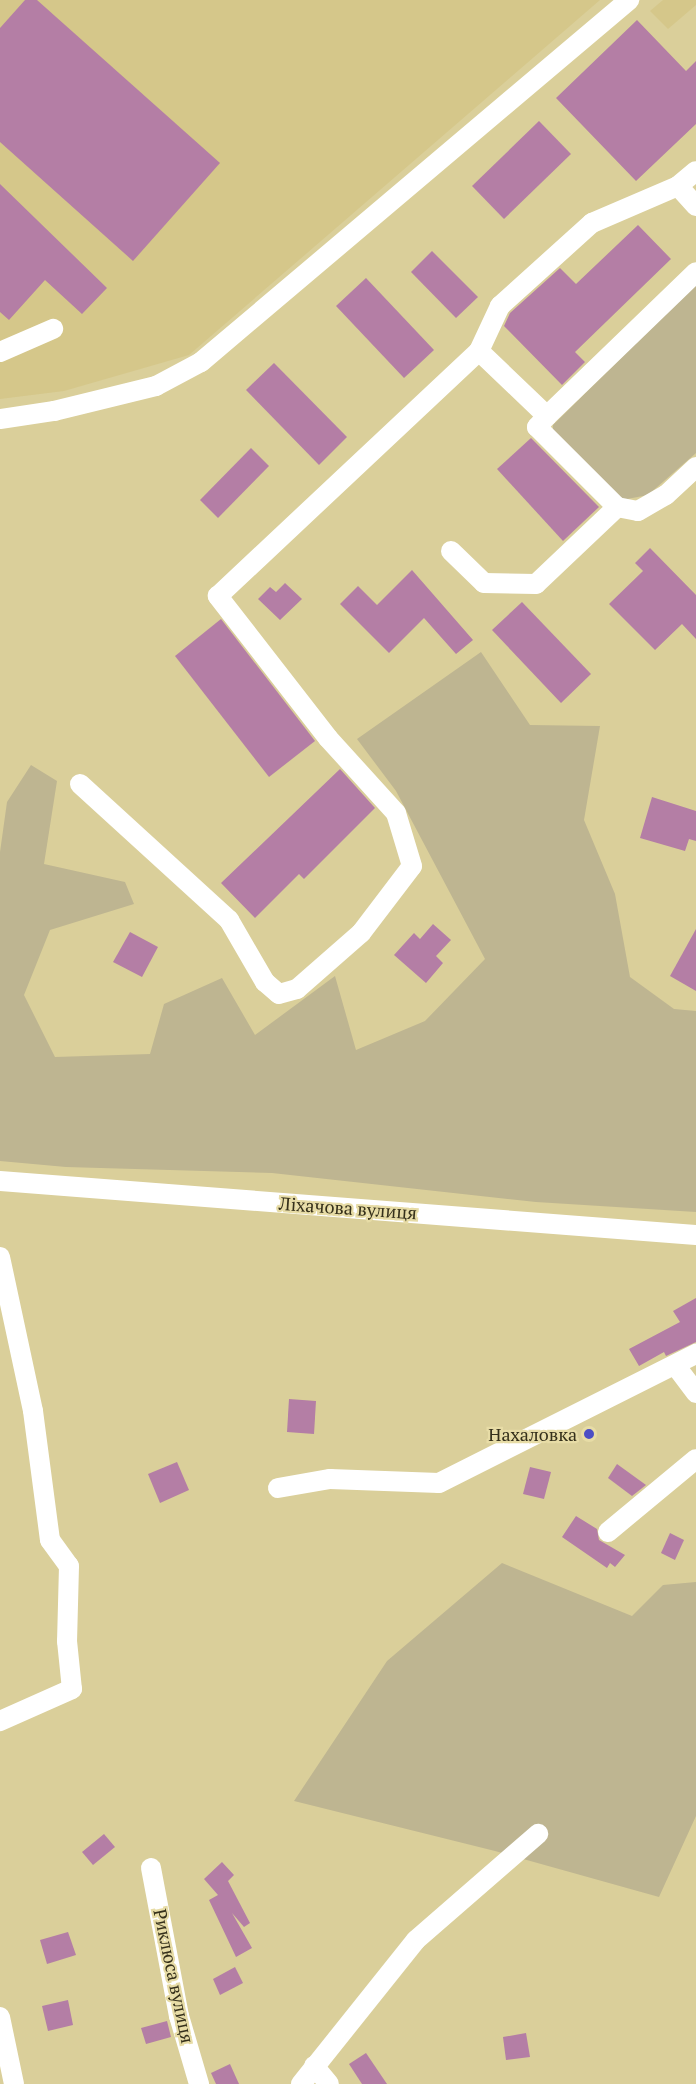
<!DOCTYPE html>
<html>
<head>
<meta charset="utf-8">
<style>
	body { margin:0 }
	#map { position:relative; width:696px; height:2084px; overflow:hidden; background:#dacf9a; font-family:"PT Serif",serif }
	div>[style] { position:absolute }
	.built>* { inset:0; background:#d5c78a }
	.green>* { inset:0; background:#beb591 }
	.building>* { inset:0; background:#b47ea5 }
	.minor>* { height:20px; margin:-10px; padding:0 10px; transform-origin:10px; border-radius:10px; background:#fff }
	.dots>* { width:16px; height:16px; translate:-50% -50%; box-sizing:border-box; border:3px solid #e7dca6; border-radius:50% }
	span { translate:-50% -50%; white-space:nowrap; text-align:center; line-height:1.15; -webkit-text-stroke:4.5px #e7dca6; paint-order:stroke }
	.street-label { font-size:18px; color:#35301b }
	.poi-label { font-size:18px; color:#35301b }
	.right { translate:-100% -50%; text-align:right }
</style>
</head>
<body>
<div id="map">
	<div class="built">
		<i style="clip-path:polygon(0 0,600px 0,189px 355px,64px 391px,0 399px)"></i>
		<i style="clip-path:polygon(663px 0,696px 0,696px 5px,668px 29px,650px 11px)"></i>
	</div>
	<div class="green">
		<i style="clip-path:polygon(696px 284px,696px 453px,648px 495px,622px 500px,553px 430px,553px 425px)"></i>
		<i style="clip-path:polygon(481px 652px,530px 725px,600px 726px,584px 820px,615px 894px,630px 977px,674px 1009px,696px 1011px,696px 1212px,536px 1202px,272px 1173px,66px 1167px,0 1161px,0 852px,7px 802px,31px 765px,57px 781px,44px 864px,125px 882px,134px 904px,50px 930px,24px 995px,55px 1057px,150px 1054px,164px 1004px,222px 978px,255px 1035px,335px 976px,356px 1050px,425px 1021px,485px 959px,396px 791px,357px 739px)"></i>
		<i style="clip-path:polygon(502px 1563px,632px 1616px,663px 1585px,696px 1582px,696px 1816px,659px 1897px,495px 1851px,294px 1801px,387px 1661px)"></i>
	</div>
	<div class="building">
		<i style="clip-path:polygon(25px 0,37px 0,220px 163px,133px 261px,0 142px,0 28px)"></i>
		<i style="clip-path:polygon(637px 20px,686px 71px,696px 61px,696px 124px,636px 181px,556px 98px)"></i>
		<i style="clip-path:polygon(539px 121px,571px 154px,504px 219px,472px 186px)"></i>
		<i style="clip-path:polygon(0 184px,107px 288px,82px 314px,45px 280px,9px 320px,0 312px)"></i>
		<i style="clip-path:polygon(638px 225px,671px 259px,575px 352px,585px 362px,562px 385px,504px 326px,510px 313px,560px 268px,576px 284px)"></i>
		<i style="clip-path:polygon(432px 251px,478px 297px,456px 318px,411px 272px)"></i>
		<i style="clip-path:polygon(366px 278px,434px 350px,404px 378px,336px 306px)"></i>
		<i style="clip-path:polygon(274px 363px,347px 437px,319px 465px,246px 390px)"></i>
		<i style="clip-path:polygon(531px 438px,599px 507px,563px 541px,497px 469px)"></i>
		<i style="clip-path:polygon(251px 448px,269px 466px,218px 518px,200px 500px)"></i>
		<i style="clip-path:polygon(650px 548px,696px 595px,696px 639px,682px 624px,655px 650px,609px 604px,643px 571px,635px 563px)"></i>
		<i style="clip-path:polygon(412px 570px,473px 640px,456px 654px,424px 618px,389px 653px,340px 604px,358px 586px,377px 605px)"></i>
		<i style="clip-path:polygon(285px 583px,302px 599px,280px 620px,258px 599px,270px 587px,276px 592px)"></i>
		<i style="clip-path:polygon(522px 602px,591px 674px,561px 703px,492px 630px)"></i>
		<i style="clip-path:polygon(221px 619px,315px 741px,269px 777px,175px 656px)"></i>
		<i style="clip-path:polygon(340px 769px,375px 808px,304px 879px,299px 874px,255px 918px,221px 883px)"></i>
		<i style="clip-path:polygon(652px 797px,696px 811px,696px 841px,689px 839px,685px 851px,640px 838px)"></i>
		<i style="clip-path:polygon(433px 924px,451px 940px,436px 956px,443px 963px,426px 983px,394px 955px,414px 933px,420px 939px)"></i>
		<i style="clip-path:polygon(696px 929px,696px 991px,670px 976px)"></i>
		<i style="clip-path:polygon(130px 932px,158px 947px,142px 977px,113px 962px)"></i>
		<i style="clip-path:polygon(696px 1298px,696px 1342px,666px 1356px,664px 1352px,639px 1366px,629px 1349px,680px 1322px,673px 1311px)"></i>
		<i style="clip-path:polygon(289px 1399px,316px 1401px,314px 1434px,287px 1432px)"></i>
		<i style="clip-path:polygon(177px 1462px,189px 1490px,160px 1503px,148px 1474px)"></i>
		<i style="clip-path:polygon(617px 1464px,646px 1485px,632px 1496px,608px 1478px)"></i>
		<i style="clip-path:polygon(530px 1467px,551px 1472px,544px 1499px,523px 1494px)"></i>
		<i style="clip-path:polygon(576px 1516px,597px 1529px,599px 1540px,625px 1555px,615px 1567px,610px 1563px,607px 1568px,562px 1537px)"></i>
		<i style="clip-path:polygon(670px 1533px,684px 1540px,675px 1560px,661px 1553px)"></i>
		<i style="clip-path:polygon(104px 1834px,115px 1847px,93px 1865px,82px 1852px)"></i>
		<i style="clip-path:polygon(222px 1862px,234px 1875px,228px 1881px,250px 1923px,244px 1927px,232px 1913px,252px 1948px,236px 1957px,209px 1900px,218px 1895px,204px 1879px)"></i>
		<i style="clip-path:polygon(68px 1932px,76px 1955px,47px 1964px,40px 1940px)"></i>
		<i style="clip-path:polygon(235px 1967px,243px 1983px,220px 1995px,213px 1979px)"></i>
		<i style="clip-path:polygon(68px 2000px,73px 2025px,48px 2031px,42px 2006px)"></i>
		<i style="clip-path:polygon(167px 2021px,171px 2037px,146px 2044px,141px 2028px)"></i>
		<i style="clip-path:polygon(526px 2033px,530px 2057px,506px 2060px,503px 2037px)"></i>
		<i style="clip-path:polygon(366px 2053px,387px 2084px,362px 2084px,349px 2064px)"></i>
		<i style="clip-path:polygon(230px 2064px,239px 2084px,216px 2084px,211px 2073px)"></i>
	</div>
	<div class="minor">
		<i style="left:678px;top:186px;width:23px;rotate:-40deg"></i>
		<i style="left:479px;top:351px;width:50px;rotate:-65deg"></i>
		<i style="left:500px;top:306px;width:124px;rotate:-42.1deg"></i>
		<i style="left:592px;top:223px;width:94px;rotate:-23.3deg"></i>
		<i style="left:678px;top:186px;width:27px;rotate:48deg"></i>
		<i style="left:0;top:352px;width:58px;rotate:-23.5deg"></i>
		<i style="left:547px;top:416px;width:207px;rotate:-44deg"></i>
		<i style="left:0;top:419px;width:55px;rotate:-8.4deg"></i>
		<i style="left:54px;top:411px;width:105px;rotate:-13.8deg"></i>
		<i style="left:156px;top:386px;width:51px;rotate:-28.1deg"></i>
		<i style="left:201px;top:362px;width:561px;rotate:-40.22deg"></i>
		<i style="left:451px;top:551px;width:46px;rotate:44.1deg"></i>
		<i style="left:484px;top:583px;width:52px;rotate:1.1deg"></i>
		<i style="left:536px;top:584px;width:112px;rotate:-43.5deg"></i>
		<i style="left:617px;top:507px;width:21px;rotate:11deg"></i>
		<i style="left:638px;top:511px;width:32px;rotate:-30deg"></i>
		<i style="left:666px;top:495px;width:41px;rotate:-43deg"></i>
		<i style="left:80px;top:784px;width:202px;rotate:42.4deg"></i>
		<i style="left:229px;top:920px;width:72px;rotate:59.9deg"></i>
		<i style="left:265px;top:982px;width:18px;rotate:41deg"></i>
		<i style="left:279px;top:994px;width:19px;rotate:-16deg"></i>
		<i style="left:297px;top:989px;width:85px;rotate:-41.2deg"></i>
		<i style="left:361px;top:933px;width:84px;rotate:-52.7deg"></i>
		<i style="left:412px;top:866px;width:55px;rotate:-106.8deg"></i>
		<i style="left:396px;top:813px;width:101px;rotate:-132.2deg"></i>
		<i style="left:328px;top:738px;width:180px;rotate:-127.8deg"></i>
		<i style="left:218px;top:596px;width:358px;rotate:-43.2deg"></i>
		<i style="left:479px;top:351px;width:94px;rotate:43.7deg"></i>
		<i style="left:547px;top:416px;width:15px;rotate:132deg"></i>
		<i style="left:537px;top:427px;width:113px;rotate:45deg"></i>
		<i style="left:0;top:1181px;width:698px;rotate:4.44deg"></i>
		<i style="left:0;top:1257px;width:157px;rotate:77.9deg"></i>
		<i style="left:33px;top:1411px;width:130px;rotate:82.5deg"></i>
		<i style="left:50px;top:1540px;width:32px;rotate:54deg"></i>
		<i style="left:69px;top:1566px;width:75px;rotate:91.5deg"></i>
		<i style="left:67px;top:1641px;width:48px;rotate:84.1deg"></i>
		<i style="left:72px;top:1689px;width:79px;rotate:156deg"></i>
		<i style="left:675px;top:1365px;width:35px;rotate:53deg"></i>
		<i style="left:278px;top:1488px;width:53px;rotate:-9.8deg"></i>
		<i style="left:330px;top:1479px;width:109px;rotate:2.1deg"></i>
		<i style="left:439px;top:1483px;width:288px;rotate:-26.7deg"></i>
		<i style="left:608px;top:1532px;width:114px;rotate:-39.7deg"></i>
		<i style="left:151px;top:1868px;width:151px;rotate:79.3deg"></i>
		<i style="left:179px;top:2016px;width:71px;rotate:73.6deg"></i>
		<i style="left:0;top:2017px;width:68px;rotate:78.2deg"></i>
		<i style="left:314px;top:2066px;width:23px;rotate:50deg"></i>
		<i style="left:301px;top:2084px;width:184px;rotate:-51.4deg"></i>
		<i style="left:416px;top:1940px;width:162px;rotate:-41deg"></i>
	</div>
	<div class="dots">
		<i style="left:589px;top:1434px;background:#4c4ec4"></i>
	</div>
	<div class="street-label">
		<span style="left:348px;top:1208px;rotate:4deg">Ліхачова вулиця</span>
		<span style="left:174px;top:1976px;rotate:78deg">Риклюса вулиця</span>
	</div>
	<div class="poi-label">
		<span class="right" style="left:577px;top:1434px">Нахаловка</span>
	</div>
</div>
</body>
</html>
